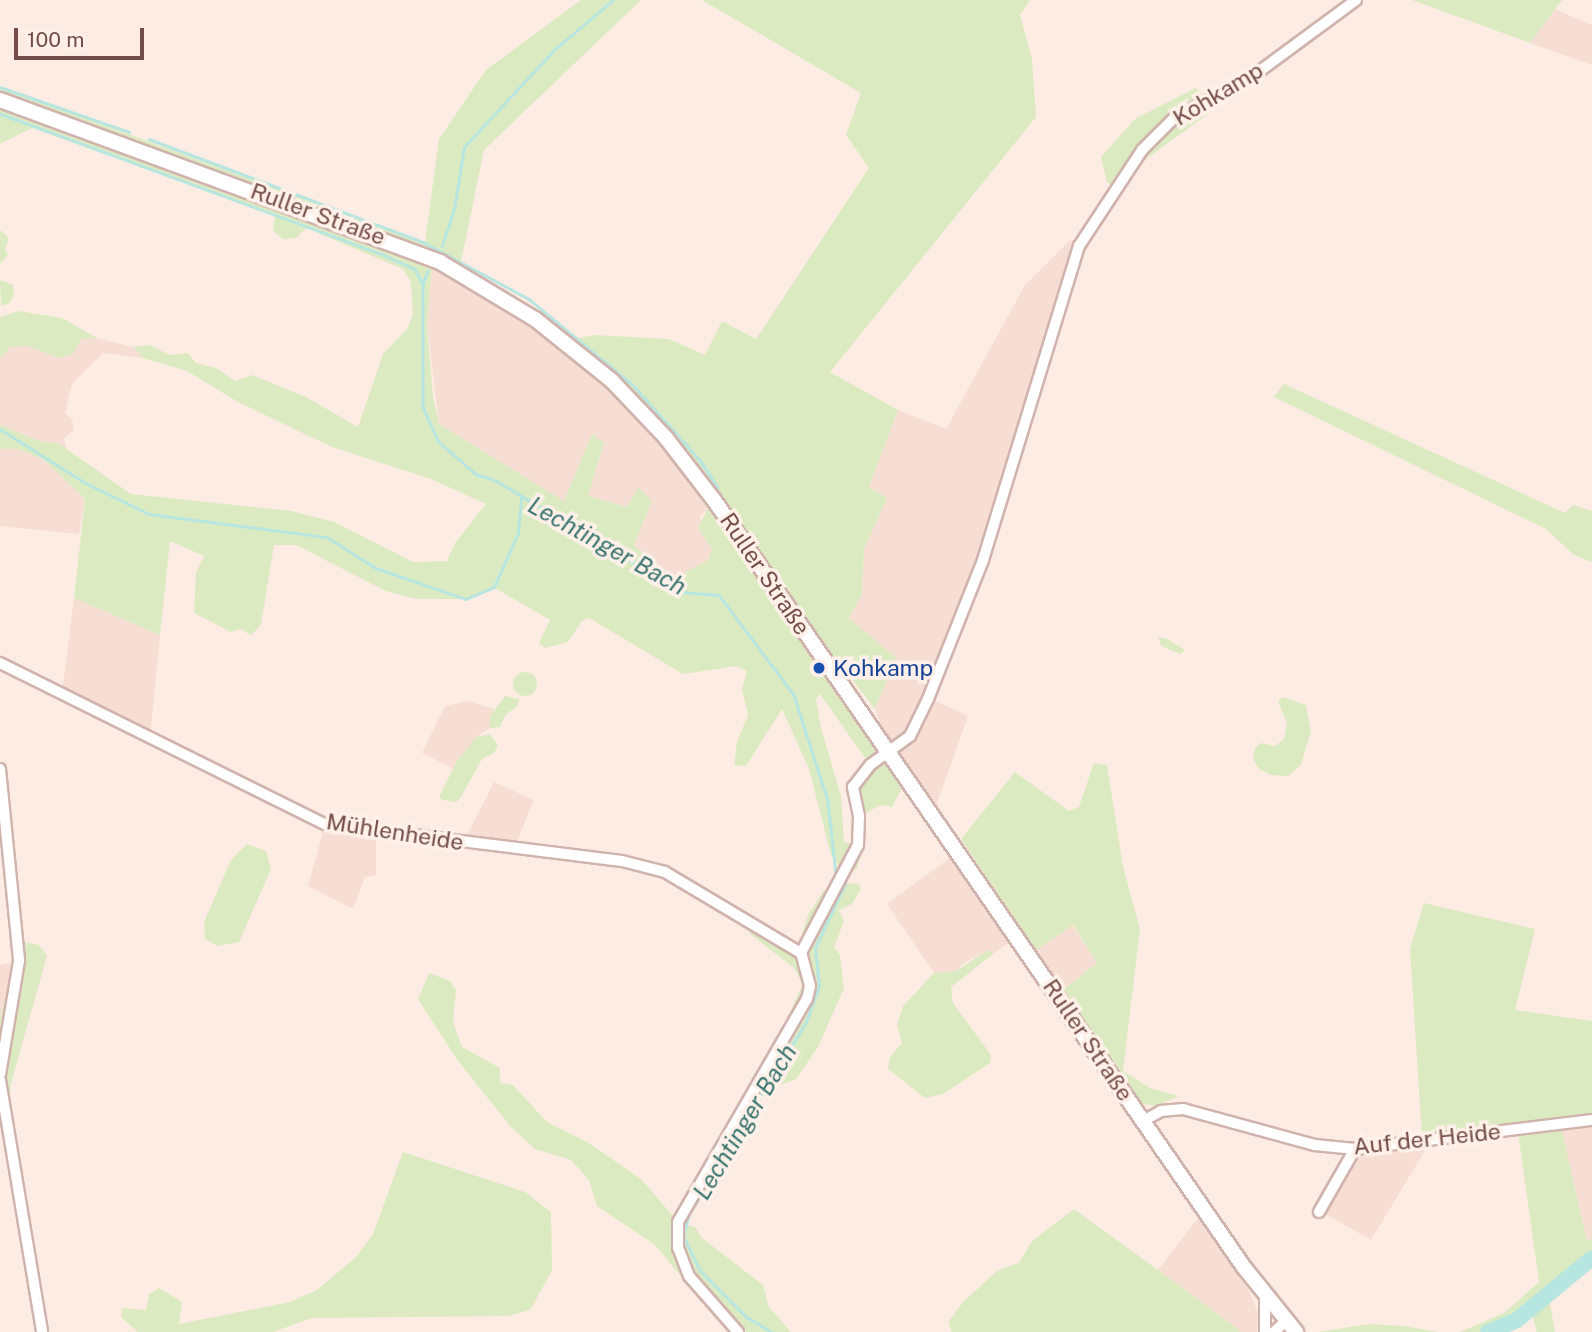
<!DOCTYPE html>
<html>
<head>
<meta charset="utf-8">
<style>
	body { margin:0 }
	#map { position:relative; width:1592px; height:1332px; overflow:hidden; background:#fdece3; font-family:"Public Sans",sans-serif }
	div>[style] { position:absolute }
	.residential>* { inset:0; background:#f6ded4 }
	.green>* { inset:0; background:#dceac1 }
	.round { border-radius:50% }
	.stream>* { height:2.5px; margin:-1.25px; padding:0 1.25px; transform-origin:1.25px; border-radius:1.25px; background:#b7e6e1 }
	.river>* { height:16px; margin:-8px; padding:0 8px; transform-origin:8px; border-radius:8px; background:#b7e6e1 }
	.roads { filter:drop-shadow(2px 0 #d0b3ac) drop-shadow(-2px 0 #d0b3ac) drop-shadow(0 2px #d0b3ac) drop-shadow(0 -2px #d0b3ac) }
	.street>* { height:10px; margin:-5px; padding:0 5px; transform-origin:5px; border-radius:5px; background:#fff }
	.secondary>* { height:14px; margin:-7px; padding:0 7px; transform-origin:7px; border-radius:7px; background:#fff }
	.dots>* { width:19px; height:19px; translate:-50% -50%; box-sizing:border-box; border:4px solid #fff1e9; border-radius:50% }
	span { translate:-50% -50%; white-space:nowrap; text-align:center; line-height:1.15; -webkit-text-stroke:7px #fff1e9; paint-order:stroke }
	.street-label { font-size:23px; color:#754d48 }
	.transit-label { font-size:23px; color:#164399 }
	.left { translate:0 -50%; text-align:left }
	.water-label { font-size:24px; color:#39746f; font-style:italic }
	.scale { position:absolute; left:14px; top:28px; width:130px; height:32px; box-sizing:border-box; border:4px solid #754d48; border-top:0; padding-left:9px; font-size:21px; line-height:24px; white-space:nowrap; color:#754d48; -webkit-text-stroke:5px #fff1e9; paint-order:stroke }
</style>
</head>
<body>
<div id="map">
	<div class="residential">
		<i style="clip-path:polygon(1555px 9px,1592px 25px,1592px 65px,1530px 43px)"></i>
		<i style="clip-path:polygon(1071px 239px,1079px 246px,1060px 315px,932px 699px,968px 716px,936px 806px,889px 751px,875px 709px,896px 658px,849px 619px,862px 594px,864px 549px,887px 498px,869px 487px,898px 410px,946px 429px,1025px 285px)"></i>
		<i style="clip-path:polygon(440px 262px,566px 341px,714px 500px,700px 517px,712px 549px,708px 560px,674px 578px,634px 545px,652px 502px,638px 488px,627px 507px,588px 496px,604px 443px,592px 435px,565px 502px,439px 424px,427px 325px,432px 267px)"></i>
		<i style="clip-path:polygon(97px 338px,133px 347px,143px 358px,103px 353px,72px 384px,65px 413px,72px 419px,74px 430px,64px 438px,67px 452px,58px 443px,42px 442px,0 425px,0 359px,10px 347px,27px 346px,59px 358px,81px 339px)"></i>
		<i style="clip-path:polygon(0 449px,18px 449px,44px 460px,85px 499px,79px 534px,0 526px)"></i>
		<i style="clip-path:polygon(74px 598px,160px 635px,150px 738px,62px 694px)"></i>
		<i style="clip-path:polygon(468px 701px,494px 709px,490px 728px,476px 737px,454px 769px,422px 753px,445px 706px)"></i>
		<i style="clip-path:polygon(494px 782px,534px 800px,514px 848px,463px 843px)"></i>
		<i style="clip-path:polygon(325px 824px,376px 834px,376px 875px,365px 877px,353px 909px,308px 886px)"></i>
		<i style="clip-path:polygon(951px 857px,1010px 942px,993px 954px,988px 951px,965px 962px,956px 971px,934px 973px,887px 904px)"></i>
		<i style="clip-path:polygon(1072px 925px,1097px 963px,1064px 989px,1036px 950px)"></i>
		<i style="clip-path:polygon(19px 961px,0 1074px,0 965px)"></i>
		<i style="clip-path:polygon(1592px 1123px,1592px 1239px,1587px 1241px,1561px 1127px)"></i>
		<i style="clip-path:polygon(1429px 1144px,1371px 1240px,1322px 1212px,1360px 1152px)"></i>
		<i style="clip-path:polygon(1199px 1217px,1249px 1291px,1259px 1315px,1257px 1332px,1242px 1332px,1158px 1270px)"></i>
	</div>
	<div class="green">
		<i style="clip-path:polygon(581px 0,641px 0,484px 150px,459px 272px,440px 262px,432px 267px,427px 325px,433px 397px,439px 424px,564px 501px,592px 434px,604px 443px,588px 496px,627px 507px,638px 487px,652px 501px,634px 545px,674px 578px,708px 560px,712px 549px,698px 528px,709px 506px,630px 410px,568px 352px,566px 341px,594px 335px,669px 339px,705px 355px,722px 321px,756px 339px,869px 168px,846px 135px,861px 93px,702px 0,1030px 0,1020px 15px,1032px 59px,1036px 117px,830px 372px,898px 410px,869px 487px,887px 498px,864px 549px,862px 594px,849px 618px,896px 658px,875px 709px,714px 501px,709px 507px,903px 786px,892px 807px,881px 805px,859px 816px,853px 787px,870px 765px,820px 694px,816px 699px,821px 728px,841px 796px,844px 842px,858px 845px,861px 855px,857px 868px,846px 875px,831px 855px,809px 769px,782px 709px,746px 766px,734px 765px,737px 742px,748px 715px,742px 689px,747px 671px,737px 666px,683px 674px,589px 618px,582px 621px,568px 642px,545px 648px,539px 643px,550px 620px,495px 588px,466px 599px,416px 599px,386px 591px,296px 545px,274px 545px,261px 625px,251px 635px,240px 629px,231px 632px,194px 613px,196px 573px,204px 556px,170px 541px,160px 635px,74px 598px,85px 499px,44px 460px,18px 449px,0 449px,0 425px,42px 442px,58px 443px,131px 494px,292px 511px,334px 522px,413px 562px,447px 561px,455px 543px,486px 504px,431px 479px,332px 447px,238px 402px,187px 371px,143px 358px,133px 347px,149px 345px,170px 355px,188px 353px,196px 363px,216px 368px,235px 381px,252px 375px,306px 397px,358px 427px,383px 354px,407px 329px,413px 314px,411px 282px,403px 269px,306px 228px,296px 238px,283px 239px,273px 231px,275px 215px,32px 128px,0 144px,0 87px,425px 243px,439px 139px,486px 70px)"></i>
		<i style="clip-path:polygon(1412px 0,1562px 0,1530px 43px)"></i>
		<i style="clip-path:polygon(1195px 88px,1210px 99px,1208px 114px,1127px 173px,1117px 188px,1107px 182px,1101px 157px,1135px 119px)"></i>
		<i style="clip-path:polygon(0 230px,9px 238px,5px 250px,8px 255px,0 264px)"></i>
		<i style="clip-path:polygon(0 280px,13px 285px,14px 294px,10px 303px,1px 306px)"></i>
		<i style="clip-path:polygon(18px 311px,62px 318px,97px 338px,81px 339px,73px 354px,59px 358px,27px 346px,10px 347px,0 359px,0 317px)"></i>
		<i style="clip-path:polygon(1284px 384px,1565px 513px,1573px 505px,1592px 511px,1592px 562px,1574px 555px,1546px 529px,1274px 397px)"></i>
		<i style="clip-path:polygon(1158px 637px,1167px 639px,1185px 650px,1180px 654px,1161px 646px)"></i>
		<i class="round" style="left:513px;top:672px;width:24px;height:24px"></i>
		<i style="clip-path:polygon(505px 696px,519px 699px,517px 707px,506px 714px,500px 727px,490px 728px,490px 716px)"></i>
		<i style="clip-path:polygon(1282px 697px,1306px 705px,1311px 731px,1301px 765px,1288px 776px,1271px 775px,1259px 769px,1253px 759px,1255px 748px,1261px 743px,1275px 746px,1284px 739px,1287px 723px,1278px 702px)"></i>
		<i style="clip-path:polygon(490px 734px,498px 745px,494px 753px,482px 759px,461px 797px,456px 802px,443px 800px,439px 797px,457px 761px,476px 737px)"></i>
		<i style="clip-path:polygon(1094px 763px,1107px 765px,1123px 867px,1140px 929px,1123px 1071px,1150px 1088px,1179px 1096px,1155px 1106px,1140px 1103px,1064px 989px,1097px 963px,1073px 925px,1036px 950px,961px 839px,1015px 772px,1069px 811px,1079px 807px)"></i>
		<i style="clip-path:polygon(247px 844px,266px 851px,271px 869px,239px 942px,217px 946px,205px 939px,204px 922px,231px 860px)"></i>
		<i style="clip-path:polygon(844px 883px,859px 884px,861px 889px,852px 904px,839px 910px,844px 921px,834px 947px,840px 955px,844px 988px,818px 1047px,796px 1079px,781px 1085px,767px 1062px,803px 984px,794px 968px,749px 933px,752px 924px,764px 922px,801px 953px,808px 941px,802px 934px,808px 915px,824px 890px)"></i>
		<i style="clip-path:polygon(1424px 903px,1535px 929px,1515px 1010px,1592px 1021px,1592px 1114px,1422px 1136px,1410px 949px)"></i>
		<i style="clip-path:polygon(18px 941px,39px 945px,47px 956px,11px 1083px,8px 1114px,0 1106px,0 1019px,10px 979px,19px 972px)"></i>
		<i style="clip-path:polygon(988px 950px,993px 954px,951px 987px,953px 1003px,991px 1055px,990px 1063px,943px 1094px,925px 1098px,888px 1069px,890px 1057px,902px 1043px,897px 1025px,903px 1006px,934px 973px,956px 971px)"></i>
		<i style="clip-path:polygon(429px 973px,450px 981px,456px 990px,453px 1022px,462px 1047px,500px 1068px,500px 1083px,513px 1085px,547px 1122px,589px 1143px,642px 1180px,678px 1222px,695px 1227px,702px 1238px,763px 1285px,769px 1307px,791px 1332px,747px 1332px,737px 1326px,698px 1297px,655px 1245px,597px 1206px,589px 1180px,571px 1160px,535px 1149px,511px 1127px,458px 1061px,418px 999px)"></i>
		<i style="clip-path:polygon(1561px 1127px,1587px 1241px,1592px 1239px,1592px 1267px,1549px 1298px,1555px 1332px,1537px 1332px,1530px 1308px,1488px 1332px,1460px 1332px,1504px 1313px,1539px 1282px,1518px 1132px)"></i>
		<i style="clip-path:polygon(403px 1152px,525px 1192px,551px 1212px,552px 1270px,531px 1309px,510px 1316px,312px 1318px,273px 1332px,138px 1332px,121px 1317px,122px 1308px,146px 1310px,149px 1294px,159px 1288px,182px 1302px,179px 1324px,290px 1302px,317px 1290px,356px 1257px,373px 1234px)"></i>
		<i style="clip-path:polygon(1074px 1209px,1158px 1270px,1242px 1332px,952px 1332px,948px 1322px,964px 1301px,997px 1271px,1019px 1263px,1032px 1241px)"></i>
		<i style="clip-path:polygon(1369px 1324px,1404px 1326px,1438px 1332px,1318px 1332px)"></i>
	</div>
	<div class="stream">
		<i style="left:0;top:87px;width:137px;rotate:19.2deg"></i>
		<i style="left:1px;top:114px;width:403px;rotate:20.2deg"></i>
		<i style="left:379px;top:253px;width:39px;rotate:24deg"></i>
		<i style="left:415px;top:269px;width:16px;rotate:63deg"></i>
		<i style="left:149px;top:139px;width:295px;rotate:20.6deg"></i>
		<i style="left:425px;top:243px;width:118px;rotate:28.3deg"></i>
		<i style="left:529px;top:299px;width:136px;rotate:39.6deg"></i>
		<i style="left:634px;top:386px;width:99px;rotate:48.3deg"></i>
		<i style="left:700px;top:460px;width:33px;rotate:57deg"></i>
		<i style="left:442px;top:246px;width:38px;rotate:-72deg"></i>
		<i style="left:454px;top:210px;width:64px;rotate:-81deg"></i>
		<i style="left:464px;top:147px;width:132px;rotate:-47.1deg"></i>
		<i style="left:554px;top:50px;width:77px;rotate:-40.3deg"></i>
		<i style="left:428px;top:271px;width:14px;rotate:111deg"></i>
		<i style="left:423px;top:284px;width:123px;rotate:90deg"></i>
		<i style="left:423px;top:407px;width:37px;rotate:66deg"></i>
		<i style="left:438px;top:441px;width:50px;rotate:41deg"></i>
		<i style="left:476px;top:474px;width:20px;rotate:18deg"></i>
		<i style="left:495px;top:480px;width:219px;rotate:30.8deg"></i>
		<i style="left:683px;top:592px;width:36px;rotate:5deg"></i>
		<i style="left:719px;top:595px;width:125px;rotate:53.1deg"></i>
		<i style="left:794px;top:695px;width:111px;rotate:72.2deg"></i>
		<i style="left:828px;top:801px;width:73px;rotate:83.7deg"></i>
		<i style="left:0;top:429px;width:99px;rotate:32.2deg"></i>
		<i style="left:84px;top:482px;width:72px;rotate:26.2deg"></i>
		<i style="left:149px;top:514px;width:179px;rotate:7.4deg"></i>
		<i style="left:327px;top:537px;width:58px;rotate:32.3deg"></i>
		<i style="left:376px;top:568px;width:95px;rotate:19deg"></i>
		<i style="left:466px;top:599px;width:30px;rotate:-23deg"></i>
		<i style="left:494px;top:587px;width:59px;rotate:-66deg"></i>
		<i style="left:518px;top:533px;width:35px;rotate:-85deg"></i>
		<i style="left:771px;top:1332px;width:29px;rotate:-149deg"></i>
		<i style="left:746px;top:1317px;width:65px;rotate:-135deg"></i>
		<i style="left:700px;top:1271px;width:39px;rotate:-116deg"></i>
		<i style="left:683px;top:1236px;width:23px;rotate:-75deg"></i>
		<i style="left:689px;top:1214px;width:225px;rotate:-58.6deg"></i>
		<i style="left:806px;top:1022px;width:38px;rotate:-70deg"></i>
		<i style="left:819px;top:986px;width:38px;rotate:-96deg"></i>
		<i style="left:815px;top:948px;width:71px;rotate:-64.9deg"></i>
	</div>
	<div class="river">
		<i style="left:1488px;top:1332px;width:31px;rotate:-22deg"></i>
		<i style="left:1517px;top:1320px;width:97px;rotate:-39.6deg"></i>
	</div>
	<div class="roads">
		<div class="street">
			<i style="left:0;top:663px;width:363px;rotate:26.4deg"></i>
			<i style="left:325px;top:824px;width:299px;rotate:7.1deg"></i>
			<i style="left:622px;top:861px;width:44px;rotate:14.3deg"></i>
			<i style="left:665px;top:872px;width:158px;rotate:30.8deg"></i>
			<i style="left:0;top:769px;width:193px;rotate:84.3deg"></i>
			<i style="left:19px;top:961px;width:115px;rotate:99.5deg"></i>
			<i style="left:0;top:1080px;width:255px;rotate:80.5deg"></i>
			<i style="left:1143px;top:1121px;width:21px;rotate:-29deg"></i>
			<i style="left:1161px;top:1111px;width:22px;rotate:-5deg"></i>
			<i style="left:1183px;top:1109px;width:137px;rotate:15.3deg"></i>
			<i style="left:1315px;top:1145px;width:40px;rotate:5.7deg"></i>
			<i style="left:1355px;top:1149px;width:239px;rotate:-7deg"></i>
			<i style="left:1319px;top:1212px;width:73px;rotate:-60.3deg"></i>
			<i style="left:738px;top:1332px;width:74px;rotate:-131.2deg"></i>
			<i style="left:689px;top:1276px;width:30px;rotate:-111deg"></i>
			<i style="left:678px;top:1248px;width:26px;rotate:-90deg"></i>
			<i style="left:678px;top:1222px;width:258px;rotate:-60deg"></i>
			<i style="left:807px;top:999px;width:13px;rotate:-77deg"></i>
			<i style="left:810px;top:986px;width:34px;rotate:-105deg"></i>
			<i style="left:801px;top:953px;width:122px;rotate:-62.2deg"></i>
			<i style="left:858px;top:845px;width:29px;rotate:-88deg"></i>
			<i style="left:859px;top:816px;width:30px;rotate:-102deg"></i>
			<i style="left:853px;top:787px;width:28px;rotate:-52deg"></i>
			<i style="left:870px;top:765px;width:49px;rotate:-35.9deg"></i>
			<i style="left:910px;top:736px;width:41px;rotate:-64.1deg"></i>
			<i style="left:928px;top:699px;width:149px;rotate:-68.4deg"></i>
			<i style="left:983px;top:560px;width:328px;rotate:-73deg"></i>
			<i style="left:1079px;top:246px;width:115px;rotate:-56.7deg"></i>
			<i style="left:1142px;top:150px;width:45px;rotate:-45deg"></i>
			<i style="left:1174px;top:118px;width:85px;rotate:-27.5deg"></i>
			<i style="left:1249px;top:79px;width:133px;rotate:-36.4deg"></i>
			<i style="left:1265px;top:1332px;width:38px;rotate:-90deg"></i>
			<i style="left:1274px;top:1332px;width:16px;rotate:-43deg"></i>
		</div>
		<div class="secondary">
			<i style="left:0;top:100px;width:469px;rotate:20.2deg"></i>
			<i style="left:440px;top:262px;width:111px;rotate:31deg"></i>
			<i style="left:535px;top:319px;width:99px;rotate:38.8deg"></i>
			<i style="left:612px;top:381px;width:79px;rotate:46.5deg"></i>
			<i style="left:666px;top:438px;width:78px;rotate:52.3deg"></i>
			<i style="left:714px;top:500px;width:931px;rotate:55.37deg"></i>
			<i style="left:1243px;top:1266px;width:85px;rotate:51.2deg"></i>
		</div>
	</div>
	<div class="dots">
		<i style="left:819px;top:668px;background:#1a4fb4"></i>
	</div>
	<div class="street-label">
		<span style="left:1218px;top:94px;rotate:-31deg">Kohkamp</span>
		<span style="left:318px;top:214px;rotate:20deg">Ruller Straße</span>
		<span style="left:765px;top:574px;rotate:56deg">Ruller Straße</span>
		<span style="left:395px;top:832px;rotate:9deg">Mühlenheide</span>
		<span style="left:1088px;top:1040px;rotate:56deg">Ruller Straße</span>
		<span style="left:1427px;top:1139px;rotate:-6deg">Auf der Heide</span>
	</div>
	<div class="transit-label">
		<span class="left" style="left:833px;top:668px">Kohkamp</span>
	</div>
	<div class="water-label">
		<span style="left:607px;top:546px;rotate:29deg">Lechtinger Bach</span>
		<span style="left:745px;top:1122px;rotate:-59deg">Lechtinger Bach</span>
	</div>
	<div class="scale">100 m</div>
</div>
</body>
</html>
